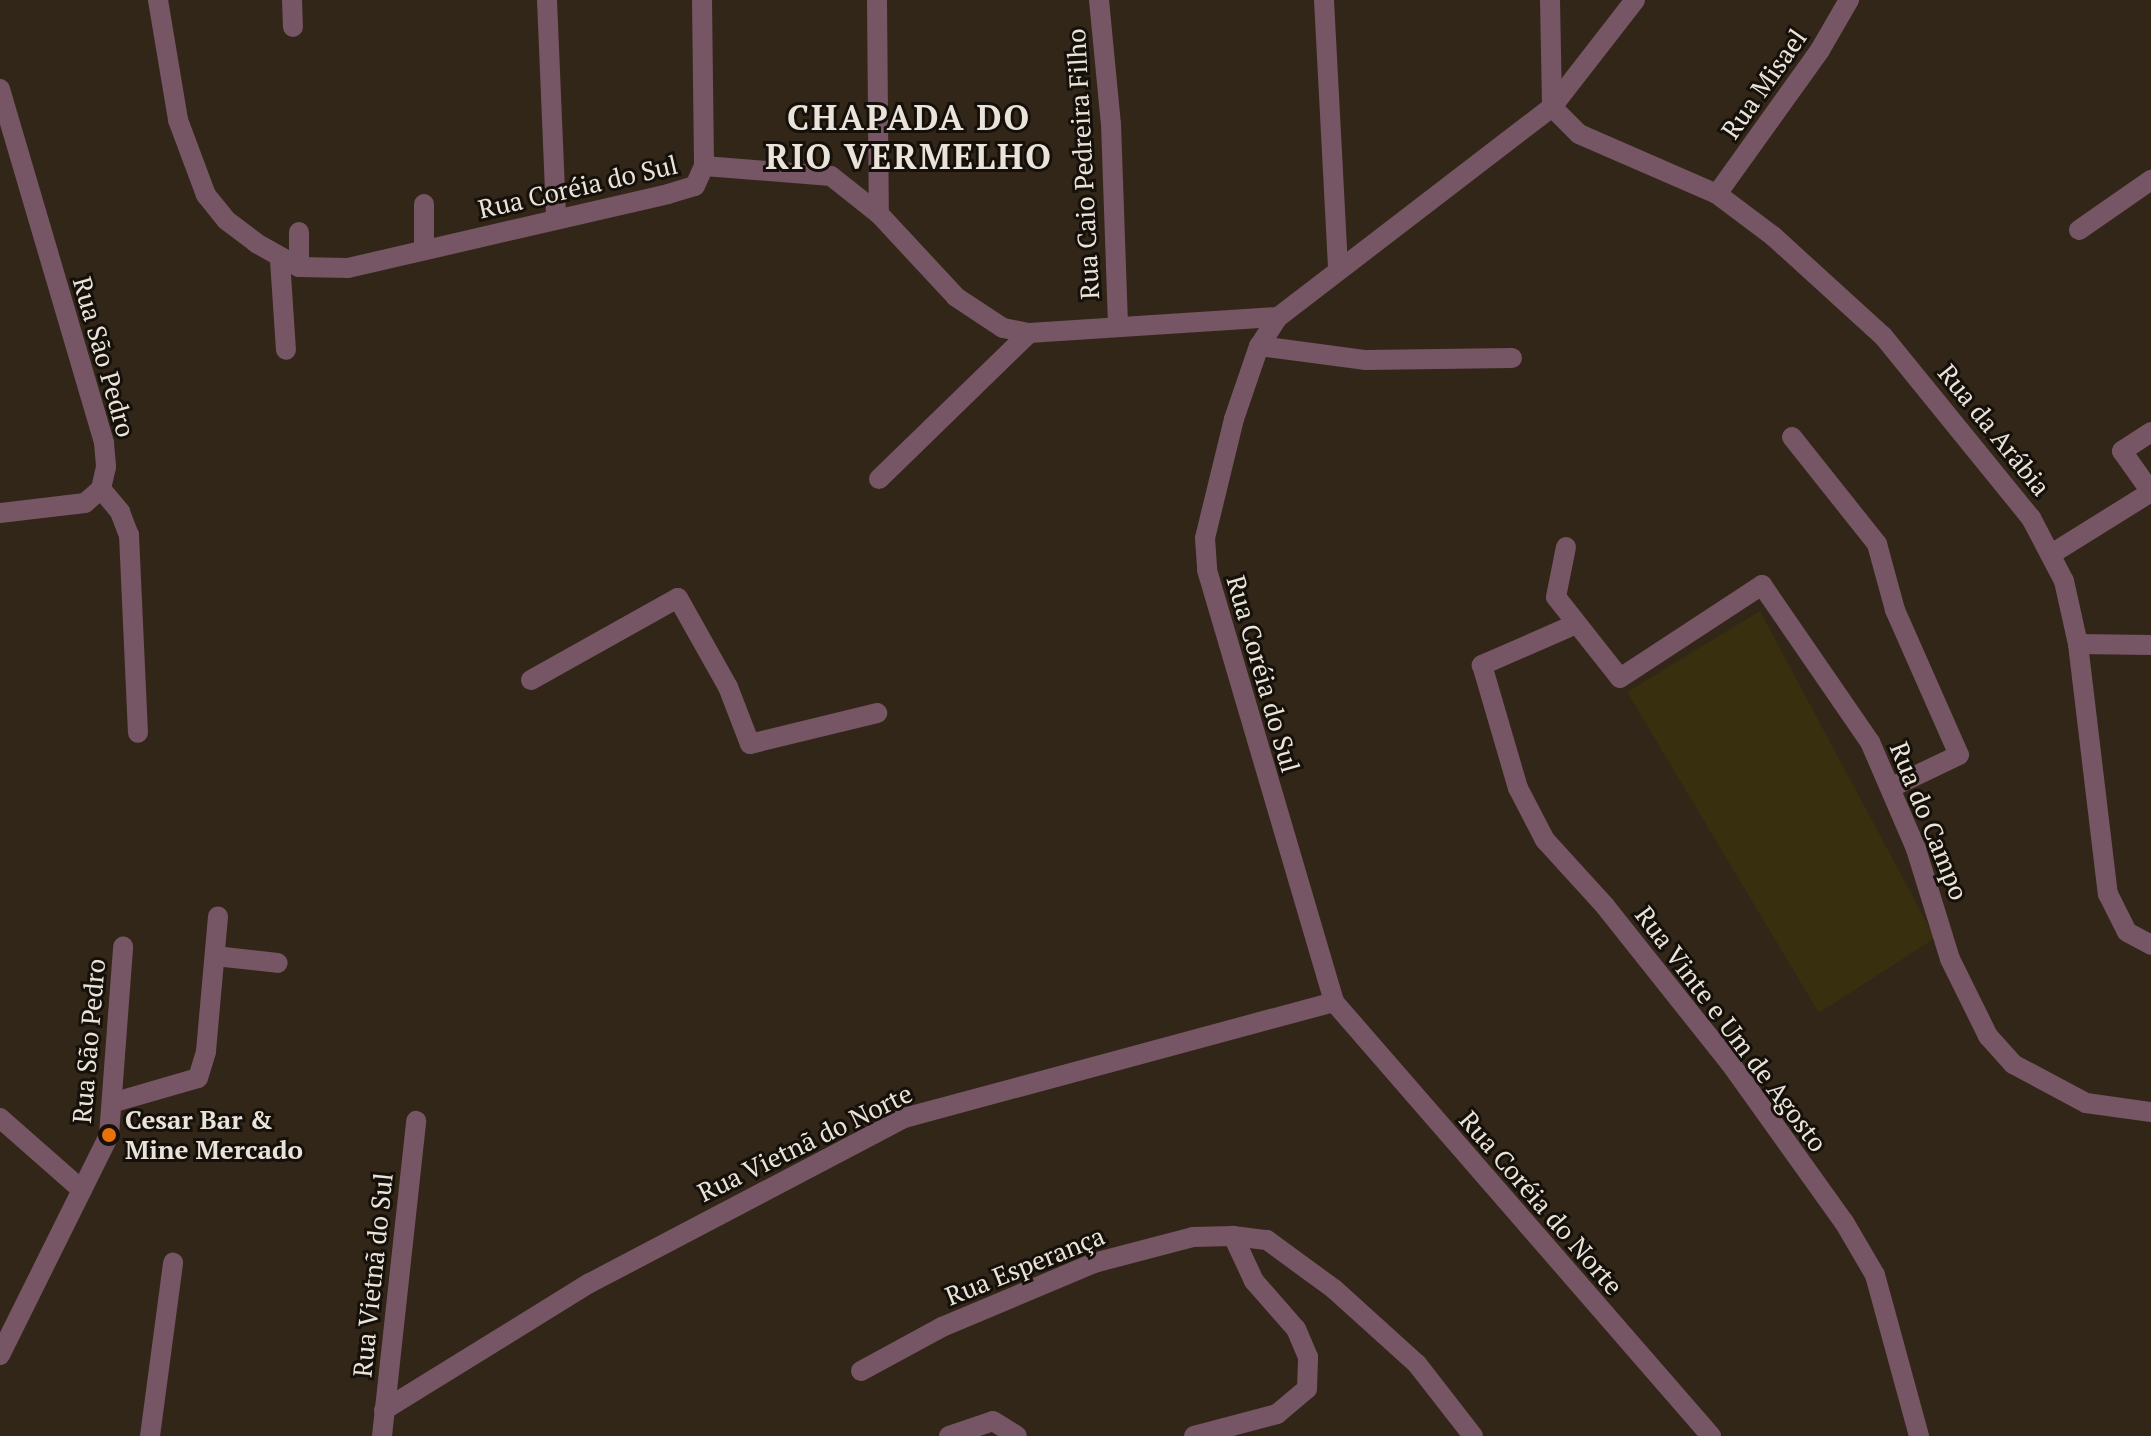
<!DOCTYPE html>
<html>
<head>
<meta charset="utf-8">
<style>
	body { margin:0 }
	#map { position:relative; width:2151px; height:1436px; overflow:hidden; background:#322618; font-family:"PT Serif",serif }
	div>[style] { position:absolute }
	.sand>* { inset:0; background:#382f0f }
	.service>* { height:20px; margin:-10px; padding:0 10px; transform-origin:10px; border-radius:10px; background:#765564 }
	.minor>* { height:20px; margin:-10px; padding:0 10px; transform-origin:10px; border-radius:10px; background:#765564 }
	.dots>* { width:22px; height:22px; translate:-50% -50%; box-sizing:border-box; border:4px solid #15100a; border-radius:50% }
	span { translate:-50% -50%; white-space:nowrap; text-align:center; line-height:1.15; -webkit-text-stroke:6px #15100a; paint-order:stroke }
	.street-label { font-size:26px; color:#eae3da }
	.poi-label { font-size:26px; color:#eae3da; font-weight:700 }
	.left { translate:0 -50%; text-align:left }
	.district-label { font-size:34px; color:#eae3da; font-weight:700; letter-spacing:2px }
</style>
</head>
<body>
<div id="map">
	<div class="sand">
		<i style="clip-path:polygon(1760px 611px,1935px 938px,1819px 1013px,1627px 692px)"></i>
	</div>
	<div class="service">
		<i style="left:1792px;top:437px;width:137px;rotate:51.5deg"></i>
		<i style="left:1877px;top:544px;width:68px;rotate:74.7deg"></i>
		<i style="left:1895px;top:610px;width:158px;rotate:66.2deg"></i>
		<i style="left:1959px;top:755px;width:74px;rotate:154.5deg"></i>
		<i style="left:879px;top:479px;width:209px;rotate:-44.2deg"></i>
		<i style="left:101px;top:489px;width:30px;rotate:50deg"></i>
		<i style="left:120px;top:512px;width:25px;rotate:69deg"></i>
		<i style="left:129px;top:535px;width:198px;rotate:87.4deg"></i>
		<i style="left:1566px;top:547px;width:51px;rotate:101.3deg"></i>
		<i style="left:1556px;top:597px;width:103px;rotate:51.7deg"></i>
		<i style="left:1620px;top:678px;width:170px;rotate:-33.2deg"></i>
		<i style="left:1762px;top:585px;width:191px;rotate:55.5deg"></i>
		<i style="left:1870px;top:742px;width:116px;rotate:66.7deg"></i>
		<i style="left:1916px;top:849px;width:115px;rotate:72.8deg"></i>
		<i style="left:1576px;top:624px;width:103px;rotate:156.4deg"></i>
		<i style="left:1482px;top:665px;width:128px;rotate:73.7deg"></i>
		<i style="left:1518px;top:788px;width:59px;rotate:62.6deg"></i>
		<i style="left:1545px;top:840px;width:89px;rotate:47.7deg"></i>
		<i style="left:1605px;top:906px;width:201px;rotate:51.5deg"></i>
		<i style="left:1730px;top:1063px;width:196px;rotate:54.4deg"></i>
		<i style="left:1844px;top:1222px;width:61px;rotate:59.7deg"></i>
		<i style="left:1875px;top:1275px;width:167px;rotate:74.7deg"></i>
		<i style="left:531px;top:680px;width:168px;rotate:-29.2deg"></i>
		<i style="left:678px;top:598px;width:102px;rotate:60.7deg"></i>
		<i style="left:728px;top:687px;width:61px;rotate:68.9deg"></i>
		<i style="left:750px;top:744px;width:131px;rotate:-13.7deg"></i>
		<i style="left:215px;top:956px;width:63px;rotate:6.3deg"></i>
		<i style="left:949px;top:1436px;width:46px;rotate:-18.8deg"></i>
		<i style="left:993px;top:1421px;width:28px;rotate:32deg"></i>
	</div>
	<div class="minor">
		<i style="left:158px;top:0;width:122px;rotate:80.5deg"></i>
		<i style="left:178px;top:120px;width:80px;rotate:69.5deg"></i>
		<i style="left:206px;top:195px;width:32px;rotate:51deg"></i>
		<i style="left:226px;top:220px;width:38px;rotate:37deg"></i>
		<i style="left:256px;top:243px;width:49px;rotate:29.2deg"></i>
		<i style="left:299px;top:267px;width:49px;rotate:1.2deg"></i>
		<i style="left:348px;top:268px;width:328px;rotate:-13deg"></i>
		<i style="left:668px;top:194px;width:28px;rotate:-17deg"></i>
		<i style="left:695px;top:186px;width:22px;rotate:-66deg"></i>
		<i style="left:704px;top:166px;width:127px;rotate:4.5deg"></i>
		<i style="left:831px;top:176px;width:61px;rotate:38.4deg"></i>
		<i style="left:879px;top:214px;width:113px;rotate:47.1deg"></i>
		<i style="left:956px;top:297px;width:56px;rotate:33.4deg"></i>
		<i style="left:1003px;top:328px;width:26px;rotate:11deg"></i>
		<i style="left:1029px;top:333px;width:250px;rotate:-3.7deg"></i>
		<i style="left:292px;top:0;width:27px;rotate:88deg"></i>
		<i style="left:547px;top:0;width:217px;rotate:87.6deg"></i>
		<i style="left:702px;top:0;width:166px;rotate:89.3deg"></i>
		<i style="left:877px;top:0;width:214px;rotate:89.5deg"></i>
		<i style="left:1099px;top:0;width:125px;rotate:84.5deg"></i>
		<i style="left:1111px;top:124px;width:202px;rotate:88deg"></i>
		<i style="left:1324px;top:0;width:270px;rotate:87deg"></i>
		<i style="left:1550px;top:0;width:107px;rotate:88.9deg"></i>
		<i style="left:1552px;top:107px;width:38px;rotate:45deg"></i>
		<i style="left:1579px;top:134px;width:150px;rotate:23.5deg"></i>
		<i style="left:1717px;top:194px;width:70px;rotate:36.9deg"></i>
		<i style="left:1773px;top:236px;width:149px;rotate:42.3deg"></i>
		<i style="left:1883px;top:336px;width:235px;rotate:50.9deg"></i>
		<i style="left:2031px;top:518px;width:71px;rotate:62.4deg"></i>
		<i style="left:2064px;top:581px;width:65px;rotate:77.5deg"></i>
		<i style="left:2078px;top:644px;width:252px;rotate:83.2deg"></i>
		<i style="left:2108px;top:894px;width:42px;rotate:63.4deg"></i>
		<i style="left:2127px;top:932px;width:27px;rotate:28deg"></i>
		<i style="left:1635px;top:0;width:135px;rotate:127.8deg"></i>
		<i style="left:1552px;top:107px;width:345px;rotate:142.5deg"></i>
		<i style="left:1278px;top:317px;width:35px;rotate:123deg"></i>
		<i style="left:1259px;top:346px;width:77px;rotate:108.9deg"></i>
		<i style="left:1234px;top:419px;width:122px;rotate:103.7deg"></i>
		<i style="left:1205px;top:538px;width:32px;rotate:86deg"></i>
		<i style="left:1207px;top:570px;width:450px;rotate:73.6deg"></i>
		<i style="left:1334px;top:1002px;width:575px;rotate:49.02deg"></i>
		<i style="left:0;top:89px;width:369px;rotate:73.6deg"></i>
		<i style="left:104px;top:443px;width:24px;rotate:85deg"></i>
		<i style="left:106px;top:467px;width:23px;rotate:103deg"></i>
		<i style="left:101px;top:489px;width:21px;rotate:139deg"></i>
		<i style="left:85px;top:503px;width:86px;rotate:173.3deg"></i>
		<i style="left:1717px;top:194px;width:177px;rotate:-54.4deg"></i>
		<i style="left:1820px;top:50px;width:58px;rotate:-59.9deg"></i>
		<i style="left:424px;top:204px;width:46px;rotate:90deg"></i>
		<i style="left:2079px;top:230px;width:88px;rotate:-34.8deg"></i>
		<i style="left:280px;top:260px;width:90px;rotate:86.2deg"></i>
		<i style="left:299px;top:267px;width:35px;rotate:-90deg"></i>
		<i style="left:1259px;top:346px;width:108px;rotate:7.5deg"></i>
		<i style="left:1366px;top:360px;width:146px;rotate:-0.8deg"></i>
		<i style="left:2053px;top:553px;width:115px;rotate:-31.9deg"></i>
		<i style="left:2151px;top:492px;width:50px;rotate:-125.3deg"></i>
		<i style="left:2122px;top:451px;width:35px;rotate:-33deg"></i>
		<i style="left:2078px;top:644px;width:73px;rotate:0.8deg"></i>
		<i style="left:1950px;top:959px;width:86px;rotate:63.7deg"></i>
		<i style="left:1988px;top:1036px;width:38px;rotate:48deg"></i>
		<i style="left:2013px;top:1064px;width:83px;rotate:28.1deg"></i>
		<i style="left:2086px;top:1103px;width:66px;rotate:7.9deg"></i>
		<i style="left:115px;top:1102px;width:86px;rotate:-16.1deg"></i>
		<i style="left:198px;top:1078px;width:28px;rotate:-73deg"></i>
		<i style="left:206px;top:1051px;width:135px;rotate:-84.9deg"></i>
		<i style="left:0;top:1118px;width:109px;rotate:41.3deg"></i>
		<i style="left:0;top:1355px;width:246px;rotate:-63.6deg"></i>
		<i style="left:109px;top:1135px;width:189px;rotate:-85.7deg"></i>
		<i style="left:861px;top:1371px;width:92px;rotate:-28.5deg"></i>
		<i style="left:942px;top:1327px;width:165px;rotate:-22.8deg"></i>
		<i style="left:1094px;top:1263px;width:102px;rotate:-14.7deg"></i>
		<i style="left:1193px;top:1237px;width:40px;rotate:-1.4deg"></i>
		<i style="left:1233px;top:1236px;width:34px;rotate:7deg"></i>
		<i style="left:1267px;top:1240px;width:83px;rotate:36.2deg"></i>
		<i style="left:1334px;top:1289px;width:112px;rotate:42.1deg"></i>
		<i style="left:1417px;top:1364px;width:91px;rotate:52.1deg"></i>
		<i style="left:384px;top:1410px;width:242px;rotate:-31.7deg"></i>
		<i style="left:590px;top:1283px;width:355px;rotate:-27.7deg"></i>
		<i style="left:904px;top:1118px;width:445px;rotate:-15.1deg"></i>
		<i style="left:150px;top:1436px;width:175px;rotate:-82.4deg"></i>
		<i style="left:382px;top:1436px;width:317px;rotate:-83.8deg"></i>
		<i style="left:1194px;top:1436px;width:86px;rotate:-14.8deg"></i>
		<i style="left:1277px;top:1414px;width:39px;rotate:-40deg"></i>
		<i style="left:1307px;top:1389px;width:32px;rotate:-88deg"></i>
		<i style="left:1308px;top:1357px;width:30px;rotate:-113deg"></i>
		<i style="left:1296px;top:1329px;width:64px;rotate:-131.2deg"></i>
		<i style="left:1254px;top:1281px;width:50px;rotate:-115deg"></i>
	</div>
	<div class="dots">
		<i style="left:109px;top:1135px;background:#e8710a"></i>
	</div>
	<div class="street-label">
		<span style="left:1764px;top:84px;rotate:-55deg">Rua Misael</span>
		<span style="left:1083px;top:164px;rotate:-93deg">Rua Caio Pedreira Filho</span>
		<span style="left:578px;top:187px;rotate:-13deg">Rua Coréia do Sul</span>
		<span style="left:104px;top:357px;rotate:74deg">Rua São Pedro</span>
		<span style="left:1994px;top:430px;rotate:51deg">Rua da Arábia</span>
		<span style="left:1263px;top:674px;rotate:74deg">Rua Coréia do Sul</span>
		<span style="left:1929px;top:821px;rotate:68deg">Rua do Campo</span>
		<span style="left:1731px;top:1029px;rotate:53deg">Rua Vinte e Um de Agosto</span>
		<span style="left:89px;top:1041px;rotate:-85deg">Rua São Pedro</span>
		<span style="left:805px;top:1143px;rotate:-26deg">Rua Vietnã do Norte</span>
		<span style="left:1541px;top:1203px;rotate:49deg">Rua Coréia do Norte</span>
		<span style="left:1025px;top:1266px;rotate:-22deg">Rua Esperança</span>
		<span style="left:373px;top:1275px;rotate:-84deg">Rua Vietnã do Sul</span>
	</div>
	<div class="poi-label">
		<span class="left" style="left:125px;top:1135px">Cesar Bar &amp;<br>Mine Mercado</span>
	</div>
	<div class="district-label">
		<span style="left:909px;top:137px">CHAPADA DO<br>RIO VERMELHO</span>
	</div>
</div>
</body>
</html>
